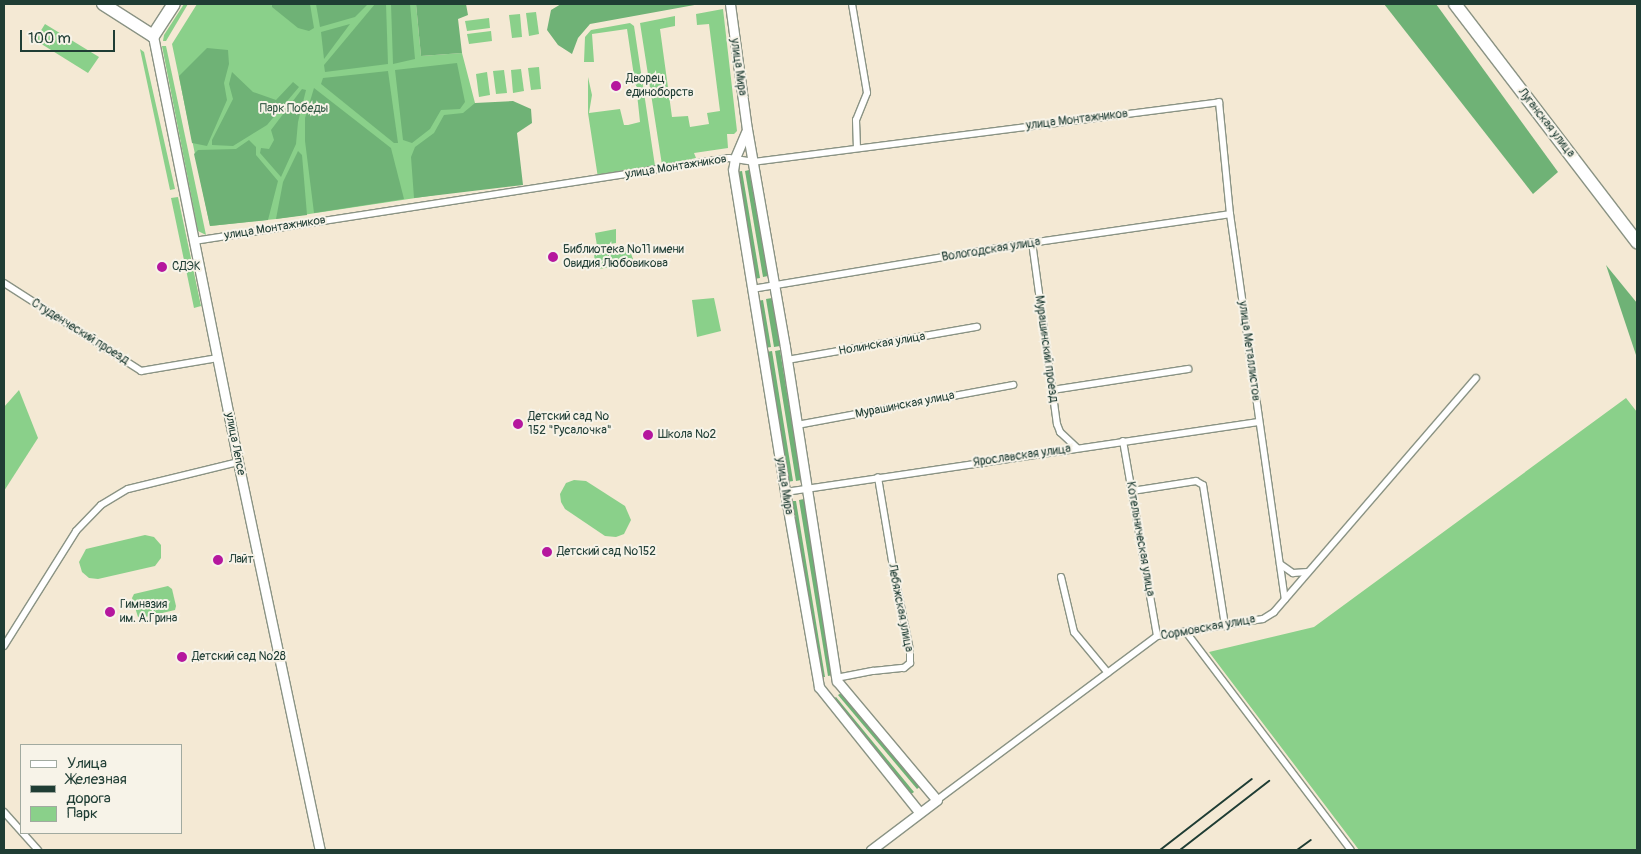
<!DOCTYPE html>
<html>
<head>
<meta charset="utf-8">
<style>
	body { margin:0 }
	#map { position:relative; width:1641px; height:854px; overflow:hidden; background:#f4e9d4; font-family:Pangolin,sans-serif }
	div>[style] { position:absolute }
	.green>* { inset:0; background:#8ad08a }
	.forest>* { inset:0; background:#6fb276 }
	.roads { filter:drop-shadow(1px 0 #8a9384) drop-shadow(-1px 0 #8a9384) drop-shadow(0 1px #8a9384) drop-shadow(0 -1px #8a9384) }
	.street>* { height:6px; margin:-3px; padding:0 3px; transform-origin:3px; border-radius:3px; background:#fff }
	.secondary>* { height:9px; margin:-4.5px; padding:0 4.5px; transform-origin:4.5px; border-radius:4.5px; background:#fff }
	.highway>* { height:12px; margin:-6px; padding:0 6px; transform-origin:6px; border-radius:6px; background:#fff }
	.rail>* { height:2px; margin:-1px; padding:0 1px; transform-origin:1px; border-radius:1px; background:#1f3d34 }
	.dots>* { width:14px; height:14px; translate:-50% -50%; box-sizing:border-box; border:2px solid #f7f3e8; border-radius:50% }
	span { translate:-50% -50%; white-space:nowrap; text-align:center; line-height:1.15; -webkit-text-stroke:4px #f7f3e8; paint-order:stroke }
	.street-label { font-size:12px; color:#1f3d34 }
	.poi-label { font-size:12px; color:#1f3d34 }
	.left { translate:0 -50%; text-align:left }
	.park-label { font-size:12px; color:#345a45 }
	.frame { position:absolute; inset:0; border:5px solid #1f3d34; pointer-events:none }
	.legend { position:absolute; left:20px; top:744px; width:162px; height:90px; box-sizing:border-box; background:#f7f3e8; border:1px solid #a1aaa0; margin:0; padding:6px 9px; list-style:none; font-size:15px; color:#1f3d34 }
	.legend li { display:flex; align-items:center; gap:10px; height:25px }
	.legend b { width:25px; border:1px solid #a1aaa0 }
	.scale { position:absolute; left:20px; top:30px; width:95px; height:22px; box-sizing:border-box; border:2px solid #1f3d34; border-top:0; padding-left:6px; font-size:15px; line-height:18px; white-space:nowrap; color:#1f3d34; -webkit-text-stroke:4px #f7f3e8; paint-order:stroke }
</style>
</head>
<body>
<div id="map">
	<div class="green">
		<i style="clip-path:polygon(184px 4px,188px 4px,166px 41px,163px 41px,164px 35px)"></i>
		<i style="clip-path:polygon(197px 4px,416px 4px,421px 56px,462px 53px,475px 103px,482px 188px,276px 219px,210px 226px,172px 44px)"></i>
		<i style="clip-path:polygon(723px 9px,737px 131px,734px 134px,727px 134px,728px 148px,694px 153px,696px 158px,662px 165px,640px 23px,675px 16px,675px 26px,660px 29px,672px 117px,688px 116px,690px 127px,709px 124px,707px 113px,720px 111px,709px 24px,697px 25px,696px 14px)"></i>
		<i style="clip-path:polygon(536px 12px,539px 34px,529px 36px,526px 13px)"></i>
		<i style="clip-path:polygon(520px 14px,522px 37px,512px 38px,509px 15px)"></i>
		<i style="clip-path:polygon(489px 18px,490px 28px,467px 31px,465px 21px)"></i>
		<i style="clip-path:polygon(630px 23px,634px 26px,655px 166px,623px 170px,598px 178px,588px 113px,588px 77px,592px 95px,589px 113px,620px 109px,624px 125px,628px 125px,640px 122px,638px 103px,627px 29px,592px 34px,594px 62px,584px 62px,585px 37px,591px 30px)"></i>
		<i style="clip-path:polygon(45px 24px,99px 57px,88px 73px,35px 40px)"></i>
		<i style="clip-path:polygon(491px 31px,492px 41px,469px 44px,467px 34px)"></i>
		<i style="clip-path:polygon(162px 46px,166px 46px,206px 235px,198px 231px)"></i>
		<i style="clip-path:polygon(140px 49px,144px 52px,175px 189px,170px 190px)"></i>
		<i style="clip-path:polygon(539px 67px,541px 89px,531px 90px,528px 68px)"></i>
		<i style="clip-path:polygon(521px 69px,524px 91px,513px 93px,511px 70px)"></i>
		<i style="clip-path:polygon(504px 70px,507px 93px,496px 94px,493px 71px)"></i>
		<i style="clip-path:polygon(487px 72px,490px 95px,479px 97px,476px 74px)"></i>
		<i style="clip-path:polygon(178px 197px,201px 306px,194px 308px,171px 198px)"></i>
		<i style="clip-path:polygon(616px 229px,616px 243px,597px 246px,595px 233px)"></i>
		<i style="clip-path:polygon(628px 245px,633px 259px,631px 263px,599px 269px,595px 267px,594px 252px)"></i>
		<i style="clip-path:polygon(714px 298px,721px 331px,697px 337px,692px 300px)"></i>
		<i style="clip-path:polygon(19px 390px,38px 438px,4px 491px,4px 407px)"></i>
		<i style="clip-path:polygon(1626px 398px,1637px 412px,1637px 850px,1359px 850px,1209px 652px,1314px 627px)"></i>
		<i style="clip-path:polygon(574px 480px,586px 481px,625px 506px,631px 520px,624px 534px,616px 537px,605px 536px,565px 509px,561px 502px,560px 494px,566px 483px)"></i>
		<i style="clip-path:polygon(145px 535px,154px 537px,161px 545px,161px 558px,155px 566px,98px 579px,89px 578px,82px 572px,79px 562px,86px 549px)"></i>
		<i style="clip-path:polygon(168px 586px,172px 589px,176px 606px,175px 610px,141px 618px,138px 617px,132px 598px,134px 594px)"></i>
	</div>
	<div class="forest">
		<i style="clip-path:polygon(272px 4px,310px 4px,314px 28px,309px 31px,298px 28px,272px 7px)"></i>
		<i style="clip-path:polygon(316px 4px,368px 4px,355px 17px,320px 27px)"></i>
		<i style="clip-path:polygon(375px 4px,386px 4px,388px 64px,325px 72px,324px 65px)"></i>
		<i style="clip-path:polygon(391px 4px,410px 4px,415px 59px,393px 64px)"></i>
		<i style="clip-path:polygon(416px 4px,466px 4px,468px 15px,458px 19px,462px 53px,421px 56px)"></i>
		<i style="clip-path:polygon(561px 4px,700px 4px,590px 24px,578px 38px,572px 54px,558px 45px,547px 30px,551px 10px)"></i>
		<i style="clip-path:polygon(1384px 4px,1436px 4px,1558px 172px,1533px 194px)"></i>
		<i style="clip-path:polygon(350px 24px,324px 59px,321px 32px)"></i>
		<i style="clip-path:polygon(207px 48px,228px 50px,229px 64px,224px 83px,227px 100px,207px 146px,192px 143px,179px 76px)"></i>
		<i style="clip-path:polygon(457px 63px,465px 102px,460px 109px,441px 110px,430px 129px,412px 143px,403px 140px,395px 70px)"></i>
		<i style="clip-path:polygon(388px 71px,398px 143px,394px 143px,321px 84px,323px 78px)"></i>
		<i style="clip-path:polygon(232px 72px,253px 92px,276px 100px,293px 82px,299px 87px,267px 125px,233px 146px,212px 145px,212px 140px,233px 99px,229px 84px)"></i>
		<i style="clip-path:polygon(314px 88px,391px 148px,404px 199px,314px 213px,305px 141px,305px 118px)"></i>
		<i style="clip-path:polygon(302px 89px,306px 90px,298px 122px,296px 144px,281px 177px,260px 153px,261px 148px,269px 149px,274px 140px,271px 130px)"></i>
		<i style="clip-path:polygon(513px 101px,531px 109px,532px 123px,517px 133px,523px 185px,414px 198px,411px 157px,415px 147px,434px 133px,444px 115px,463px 113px,475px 103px)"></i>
		<i style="clip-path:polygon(249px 140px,256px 147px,256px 155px,278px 181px,268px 220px,210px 226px,194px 154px,198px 150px,236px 149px)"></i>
		<i style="clip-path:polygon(298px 151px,302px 155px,307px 215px,276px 219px,283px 182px)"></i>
		<i style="clip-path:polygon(749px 170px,768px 276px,763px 277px,745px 171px)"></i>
		<i style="clip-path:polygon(742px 171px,760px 278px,754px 279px,736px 172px)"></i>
		<i style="clip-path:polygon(1606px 265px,1637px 303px,1637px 358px)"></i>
		<i style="clip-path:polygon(772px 298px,780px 346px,774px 347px,766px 299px)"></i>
		<i style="clip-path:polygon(763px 300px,771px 347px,765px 348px,758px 301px)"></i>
		<i style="clip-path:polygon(780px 350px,801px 480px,796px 481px,775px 351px)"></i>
		<i style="clip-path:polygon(772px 351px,793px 481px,787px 482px,766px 352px)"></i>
		<i style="clip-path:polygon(804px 499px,833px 675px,828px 676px,799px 500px)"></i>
		<i style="clip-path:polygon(790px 501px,796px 501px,825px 677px,821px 677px)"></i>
		<i style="clip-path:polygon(843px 692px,921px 786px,917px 789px,838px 695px)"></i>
		<i style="clip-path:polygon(836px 697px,914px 792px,910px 795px,832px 700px)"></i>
	</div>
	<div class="roads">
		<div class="street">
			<i style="left:852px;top:4px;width:90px;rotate:80.4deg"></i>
			<i style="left:867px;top:93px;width:29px;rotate:112deg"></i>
			<i style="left:856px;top:120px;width:28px;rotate:88deg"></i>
			<i style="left:194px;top:241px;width:541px;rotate:-8.82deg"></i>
			<i style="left:729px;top:158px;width:24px;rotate:9deg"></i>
			<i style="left:753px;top:162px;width:470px;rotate:-7.3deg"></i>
			<i style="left:1219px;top:102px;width:113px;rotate:84.4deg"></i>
			<i style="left:1230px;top:214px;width:389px;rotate:81.9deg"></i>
			<i style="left:1032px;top:242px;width:184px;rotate:82.2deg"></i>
			<i style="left:1057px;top:424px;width:9px;rotate:69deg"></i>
			<i style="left:1060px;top:432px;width:23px;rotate:43deg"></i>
			<i style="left:4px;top:283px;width:163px;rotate:32.7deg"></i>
			<i style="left:141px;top:371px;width:78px;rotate:-9.6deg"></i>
			<i style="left:752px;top:289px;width:261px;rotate:-9.5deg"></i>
			<i style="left:1009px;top:246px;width:223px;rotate:-8.2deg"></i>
			<i style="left:787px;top:360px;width:193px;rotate:-9.9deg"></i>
			<i style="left:1052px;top:390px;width:138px;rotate:-8.8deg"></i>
			<i style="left:797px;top:425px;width:220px;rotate:-10.5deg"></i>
			<i style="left:1123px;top:441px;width:198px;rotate:80.1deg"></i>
			<i style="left:1132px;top:491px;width:65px;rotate:-8.9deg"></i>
			<i style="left:1196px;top:481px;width:8px;rotate:30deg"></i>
			<i style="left:1203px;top:485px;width:143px;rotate:81.1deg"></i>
			<i style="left:785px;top:492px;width:479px;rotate:-8.4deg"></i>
			<i style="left:1280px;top:564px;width:16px;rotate:35deg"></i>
			<i style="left:1293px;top:573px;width:15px;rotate:-4deg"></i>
			<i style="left:1061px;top:577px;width:57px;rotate:76.7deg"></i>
			<i style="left:1074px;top:632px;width:53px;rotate:50.3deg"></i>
			<i style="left:1186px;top:632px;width:273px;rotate:52.9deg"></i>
			<i style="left:4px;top:646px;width:136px;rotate:-57.9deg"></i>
			<i style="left:76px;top:531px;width:36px;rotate:-46deg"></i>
			<i style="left:101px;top:505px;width:31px;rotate:-31deg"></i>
			<i style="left:128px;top:489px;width:113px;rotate:-13.8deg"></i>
			<i style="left:836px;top:678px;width:38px;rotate:-11deg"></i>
			<i style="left:873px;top:671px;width:31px;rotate:-6deg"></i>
			<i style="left:904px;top:668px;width:8px;rotate:-40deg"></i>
			<i style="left:910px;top:663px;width:13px;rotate:-90deg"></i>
			<i style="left:910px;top:650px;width:85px;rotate:-101.6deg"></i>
			<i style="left:893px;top:567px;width:91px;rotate:-99.5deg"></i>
			<i style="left:937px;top:800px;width:274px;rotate:-36.7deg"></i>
			<i style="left:1157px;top:636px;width:107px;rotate:-9.1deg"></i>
			<i style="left:1263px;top:619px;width:13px;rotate:-32deg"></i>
			<i style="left:1274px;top:612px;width:309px;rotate:-49.2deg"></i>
			<i style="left:4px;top:812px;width:51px;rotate:48.2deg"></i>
		</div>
		<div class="secondary">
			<i style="left:730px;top:4px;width:126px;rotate:82.3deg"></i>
			<i style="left:747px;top:129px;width:221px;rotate:80.1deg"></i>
			<i style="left:785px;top:347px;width:338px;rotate:81.2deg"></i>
			<i style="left:837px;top:681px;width:155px;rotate:50deg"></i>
			<i style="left:937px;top:800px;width:83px;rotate:142.9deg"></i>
			<i style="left:153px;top:36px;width:434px;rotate:78.7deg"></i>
			<i style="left:238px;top:462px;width:397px;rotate:78.1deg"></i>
			<i style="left:746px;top:132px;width:28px;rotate:113deg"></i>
			<i style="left:735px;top:158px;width:12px;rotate:99deg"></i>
			<i style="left:733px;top:170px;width:326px;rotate:80.8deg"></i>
			<i style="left:785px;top:492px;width:198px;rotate:80.1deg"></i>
			<i style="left:819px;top:687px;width:160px;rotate:51.3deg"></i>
		</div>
		<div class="highway">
			<i style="left:103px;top:4px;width:59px;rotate:32.6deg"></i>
			<i style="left:153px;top:36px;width:38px;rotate:-57deg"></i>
			<i style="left:1455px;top:4px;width:300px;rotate:52.6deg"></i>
		</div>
	</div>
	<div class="rail">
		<i style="left:1160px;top:850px;width:116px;rotate:-37.7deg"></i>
		<i style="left:1180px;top:850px;width:113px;rotate:-37.8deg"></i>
		<i style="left:1297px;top:850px;width:17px;rotate:-36deg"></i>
	</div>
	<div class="dots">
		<i style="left:616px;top:86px;background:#b5179e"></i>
		<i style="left:553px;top:257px;background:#b5179e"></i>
		<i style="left:162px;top:267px;background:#b5179e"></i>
		<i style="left:518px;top:424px;background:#b5179e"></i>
		<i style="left:648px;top:435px;background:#b5179e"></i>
		<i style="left:547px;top:552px;background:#b5179e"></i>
		<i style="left:218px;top:560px;background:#b5179e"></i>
		<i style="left:110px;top:612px;background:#b5179e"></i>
		<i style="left:182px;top:657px;background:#b5179e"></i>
	</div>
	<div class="street-label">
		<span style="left:738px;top:67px;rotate:82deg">улица Мира</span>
		<span style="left:1077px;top:120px;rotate:-7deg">улица Монтажников</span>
		<span style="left:1546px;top:123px;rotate:52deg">Луганская улица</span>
		<span style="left:676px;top:167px;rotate:-9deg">улица Монтажников</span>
		<span style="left:275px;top:228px;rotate:-9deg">улица Монтажников</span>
		<span style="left:991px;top:250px;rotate:-9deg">Вологодская улица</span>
		<span style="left:80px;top:332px;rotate:32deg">Студенческий проезд</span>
		<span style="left:882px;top:344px;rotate:-10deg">Нолинская улица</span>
		<span style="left:1046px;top:349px;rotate:82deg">Мурашинский проезд</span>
		<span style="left:1249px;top:351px;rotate:82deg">улица Металлистов</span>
		<span style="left:905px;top:405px;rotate:-11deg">Мурашинская улица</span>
		<span style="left:235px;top:444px;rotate:79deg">улица Лепсе</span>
		<span style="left:1022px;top:456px;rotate:-8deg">Ярославская улица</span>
		<span style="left:784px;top:486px;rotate:81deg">улица Мира</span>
		<span style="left:1140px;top:539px;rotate:80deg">Котельническая улица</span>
		<span style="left:900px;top:608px;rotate:79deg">Лебяжская улица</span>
		<span style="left:1208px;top:628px;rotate:-10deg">Сормовская улица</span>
	</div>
	<div class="poi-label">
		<span class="left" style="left:626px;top:86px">Дворец<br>единоборств</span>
		<span class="left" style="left:563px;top:257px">Библиотека №11 имени<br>Овидия Любовикова</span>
		<span class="left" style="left:172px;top:267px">СДЭК</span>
		<span class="left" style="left:528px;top:424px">Детский сад №<br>152 "Русалочка"</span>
		<span class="left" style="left:658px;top:435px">Школа №2</span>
		<span class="left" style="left:557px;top:552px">Детский сад №152</span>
		<span class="left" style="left:229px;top:560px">Лайт</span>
		<span class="left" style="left:120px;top:612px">Гимназия<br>им. А.Грина</span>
		<span class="left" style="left:192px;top:657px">Детский сад №28</span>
	</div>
	<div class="park-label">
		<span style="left:294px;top:109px">Парк Победы</span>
	</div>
	<div class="frame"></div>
	<ul class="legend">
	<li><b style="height:6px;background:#fff"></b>Улица</li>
	<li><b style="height:6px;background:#1f3d34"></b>Железная дорога</li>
	<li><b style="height:14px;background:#8ad08a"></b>Парк</li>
	</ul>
	<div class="scale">100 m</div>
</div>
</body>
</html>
